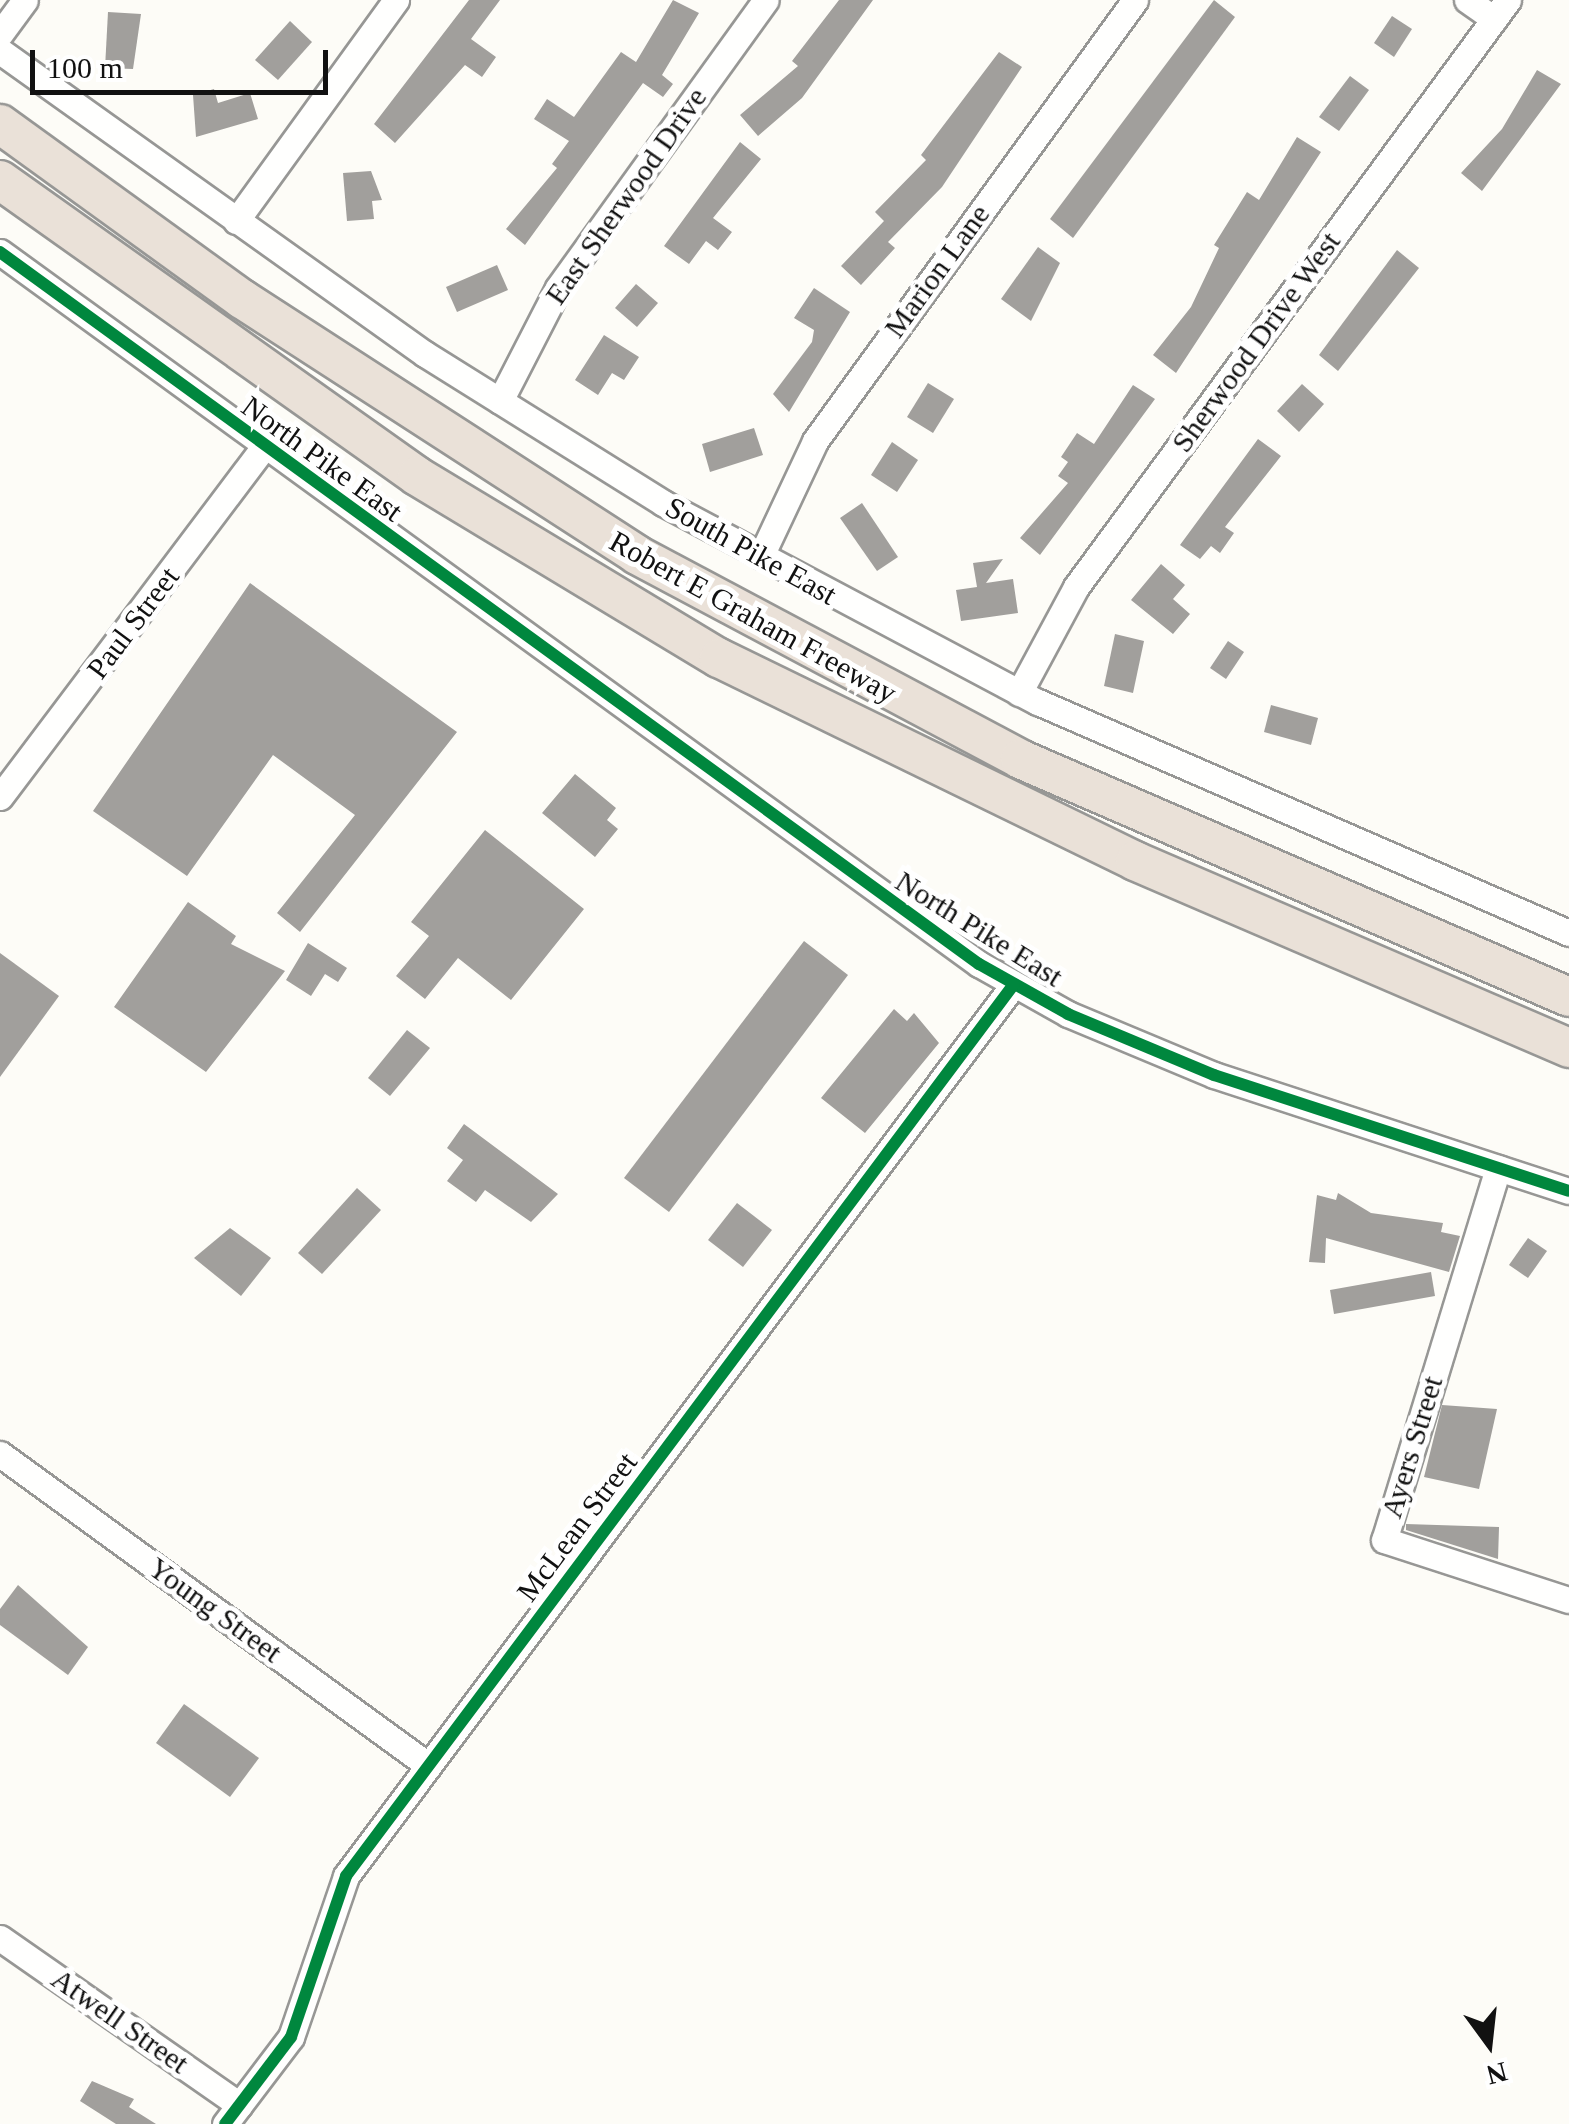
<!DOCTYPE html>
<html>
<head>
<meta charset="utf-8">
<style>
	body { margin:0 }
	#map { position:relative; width:1569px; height:2124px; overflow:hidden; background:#fdfcf7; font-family:"Times New Roman",serif }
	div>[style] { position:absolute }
	.building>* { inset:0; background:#a19f9c }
	.roads { filter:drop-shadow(2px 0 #979795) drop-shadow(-2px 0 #979795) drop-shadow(0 2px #979795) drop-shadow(0 -2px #979795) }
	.minor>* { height:25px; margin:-12.5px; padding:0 12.5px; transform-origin:12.5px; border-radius:12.5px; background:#fffffe }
	.highway>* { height:38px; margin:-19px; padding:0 19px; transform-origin:19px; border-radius:19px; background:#eae1d8 }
	.cycleway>* { height:12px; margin:-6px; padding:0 6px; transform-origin:6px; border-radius:6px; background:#00873e }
	span { translate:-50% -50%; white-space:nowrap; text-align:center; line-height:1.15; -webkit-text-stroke:10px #fff; paint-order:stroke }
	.street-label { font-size:30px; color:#111 }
	.north { position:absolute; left:1439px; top:1994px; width:100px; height:100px; -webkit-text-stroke:8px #fff; paint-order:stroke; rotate:165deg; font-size:28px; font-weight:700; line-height:40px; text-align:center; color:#111 }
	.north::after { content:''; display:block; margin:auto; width:35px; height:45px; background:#111; clip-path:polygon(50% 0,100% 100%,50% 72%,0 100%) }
	.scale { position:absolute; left:30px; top:50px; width:298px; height:45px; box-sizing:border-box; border:5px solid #111; border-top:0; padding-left:12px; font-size:30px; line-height:35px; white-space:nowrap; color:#111; -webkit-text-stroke:8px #fff; paint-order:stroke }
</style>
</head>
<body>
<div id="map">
	<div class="building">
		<i style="clip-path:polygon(469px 0,500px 0,471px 39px,496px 57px,482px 77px,465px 65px,395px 143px,374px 124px)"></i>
		<i style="clip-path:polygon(673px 0,699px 13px,662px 75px,673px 84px,663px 97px,643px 83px,525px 245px,506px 229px,557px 168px,552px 164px,569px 141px,534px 119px,547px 99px,574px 117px,621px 52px,636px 62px)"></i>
		<i style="clip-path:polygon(839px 0,873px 0,802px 98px,758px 136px,740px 115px,798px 66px,792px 61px)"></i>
		<i style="clip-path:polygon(1214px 0,1235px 17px,1073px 238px,1050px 219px)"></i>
		<i style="clip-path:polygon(108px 12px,141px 14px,133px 69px,105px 68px)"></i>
		<i style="clip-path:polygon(1392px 16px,1412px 29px,1394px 57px,1374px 43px)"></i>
		<i style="clip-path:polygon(290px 21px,312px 42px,278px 80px,255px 60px)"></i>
		<i style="clip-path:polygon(999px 52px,1022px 67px,942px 187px,888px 242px,895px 248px,861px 285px,841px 266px,884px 221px,875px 212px,926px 160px,921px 155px)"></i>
		<i style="clip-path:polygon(1537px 70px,1561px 84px,1482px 191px,1461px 173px,1502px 129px)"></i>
		<i style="clip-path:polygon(1350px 76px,1369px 90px,1339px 131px,1319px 117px)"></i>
		<i style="clip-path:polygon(214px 89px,218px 103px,250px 93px,258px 119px,196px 137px,193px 95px)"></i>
		<i style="clip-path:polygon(1297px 137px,1321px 152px,1176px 373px,1153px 355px,1191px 307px,1219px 248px,1214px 245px,1247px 192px,1259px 200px)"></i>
		<i style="clip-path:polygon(740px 142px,761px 159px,713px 218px,732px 232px,718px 250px,706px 241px,689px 264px,664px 246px)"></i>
		<i style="clip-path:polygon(371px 171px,382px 200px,372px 201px,374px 219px,347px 221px,343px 173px)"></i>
		<i style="clip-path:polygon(1038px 247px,1060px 263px,1031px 321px,1001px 299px)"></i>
		<i style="clip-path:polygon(1397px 250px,1419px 268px,1338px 371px,1319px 355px)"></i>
		<i style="clip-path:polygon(497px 265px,508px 290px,457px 312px,446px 287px)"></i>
		<i style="clip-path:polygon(636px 284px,658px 303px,637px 327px,615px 308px)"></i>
		<i style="clip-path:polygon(814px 288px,850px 312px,789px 412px,773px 394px,812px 342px,814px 330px,794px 318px)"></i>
		<i style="clip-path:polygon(604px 335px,639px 357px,624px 380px,612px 373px,598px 395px,575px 380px)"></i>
		<i style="clip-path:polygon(928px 383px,954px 399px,933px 433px,907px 417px)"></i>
		<i style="clip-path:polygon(1302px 384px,1324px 404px,1299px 432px,1277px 411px)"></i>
		<i style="clip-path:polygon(1133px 385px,1155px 399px,1040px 555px,1020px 538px,1068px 483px,1058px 476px,1068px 462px,1061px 457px,1077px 433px,1094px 444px)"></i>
		<i style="clip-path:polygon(754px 428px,763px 455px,710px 472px,702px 444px)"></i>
		<i style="clip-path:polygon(1258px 439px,1281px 456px,1225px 527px,1234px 533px,1220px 553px,1211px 546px,1200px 559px,1180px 545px)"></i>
		<i style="clip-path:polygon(892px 442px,918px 460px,897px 492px,871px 475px)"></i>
		<i style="clip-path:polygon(862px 503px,898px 557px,877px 571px,840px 518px)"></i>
		<i style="clip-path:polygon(1003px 559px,986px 583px,1013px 579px,1018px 613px,961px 621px,956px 590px,977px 587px,973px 563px)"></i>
		<i style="clip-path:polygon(1161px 564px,1185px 585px,1173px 599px,1190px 614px,1173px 634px,1131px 600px)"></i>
		<i style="clip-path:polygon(250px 583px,457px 732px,300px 932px,277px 913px,355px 815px,273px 755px,187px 876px,93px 811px)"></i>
		<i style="clip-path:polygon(1115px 634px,1144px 641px,1133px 693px,1104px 686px)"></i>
		<i style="clip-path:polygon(1228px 641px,1244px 652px,1226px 679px,1210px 668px)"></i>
		<i style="clip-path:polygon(1271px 705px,1318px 718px,1311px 745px,1264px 732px)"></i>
		<i style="clip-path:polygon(575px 774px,616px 808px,607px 820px,618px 829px,595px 857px,542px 813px)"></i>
		<i style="clip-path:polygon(485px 830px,584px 909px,511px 1000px,458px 958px,425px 999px,396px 976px,429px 936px,411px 922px)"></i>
		<i style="clip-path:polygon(188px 902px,236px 936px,231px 944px,285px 971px,206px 1072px,114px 1007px)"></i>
		<i style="clip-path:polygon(804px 941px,848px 975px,669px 1212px,624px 1178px)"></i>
		<i style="clip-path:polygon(308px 943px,347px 968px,338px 982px,325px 974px,311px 996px,286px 980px)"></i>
		<i style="clip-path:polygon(0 953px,59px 996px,0 1077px)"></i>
		<i style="clip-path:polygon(894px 1009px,907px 1021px,914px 1013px,939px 1043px,865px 1133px,821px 1098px)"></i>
		<i style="clip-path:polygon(407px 1030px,430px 1048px,390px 1096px,368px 1078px)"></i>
		<i style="clip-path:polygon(464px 1124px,558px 1194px,531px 1222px,485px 1190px,476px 1202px,447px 1181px,463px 1160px,447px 1148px)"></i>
		<i style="clip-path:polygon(357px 1188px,381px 1210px,322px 1274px,298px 1253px)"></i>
		<i style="clip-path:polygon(1338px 1193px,1371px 1213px,1443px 1223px,1441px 1232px,1460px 1236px,1449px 1272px,1326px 1238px,1325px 1263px,1309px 1262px,1317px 1195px,1336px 1200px)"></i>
		<i style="clip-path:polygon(737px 1203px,772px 1230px,743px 1267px,708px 1240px)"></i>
		<i style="clip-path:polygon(230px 1228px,271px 1258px,241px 1296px,194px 1258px)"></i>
		<i style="clip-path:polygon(1528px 1238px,1547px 1251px,1528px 1278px,1509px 1265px)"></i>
		<i style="clip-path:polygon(1431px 1272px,1435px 1296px,1334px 1314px,1330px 1290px)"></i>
		<i style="clip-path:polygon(1442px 1405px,1497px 1409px,1479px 1489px,1424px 1477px)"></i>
		<i style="clip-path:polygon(1406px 1524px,1499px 1527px,1498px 1559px,1406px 1530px)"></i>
		<i style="clip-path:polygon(18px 1585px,88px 1647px,68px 1675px,0 1625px,0 1609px)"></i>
		<i style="clip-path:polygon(184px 1704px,259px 1758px,230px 1797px,156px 1743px)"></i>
		<i style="clip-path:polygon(92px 2081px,134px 2099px,129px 2107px,156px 2124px,116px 2124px,80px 2101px)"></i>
	</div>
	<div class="roads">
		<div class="minor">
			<i style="left:1467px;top:0;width:33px;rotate:35deg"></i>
			<i style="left:0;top:34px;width:42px;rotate:-53.7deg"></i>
			<i style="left:0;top:51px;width:522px;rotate:35.49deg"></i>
			<i style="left:425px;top:354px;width:281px;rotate:32deg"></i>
			<i style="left:663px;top:503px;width:425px;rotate:28deg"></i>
			<i style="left:1038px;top:702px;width:579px;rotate:23.51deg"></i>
			<i style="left:236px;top:221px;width:273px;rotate:-54.1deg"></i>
			<i style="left:0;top:252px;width:1211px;rotate:36.03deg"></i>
			<i style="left:979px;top:964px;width:102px;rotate:29.3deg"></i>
			<i style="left:1068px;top:1014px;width:158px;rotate:22.7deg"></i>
			<i style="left:1214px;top:1075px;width:373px;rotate:18.1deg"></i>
			<i style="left:500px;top:401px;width:127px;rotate:-62.8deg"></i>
			<i style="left:558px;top:288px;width:355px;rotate:-54.2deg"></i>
			<i style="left:761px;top:556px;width:127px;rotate:-64.8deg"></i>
			<i style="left:815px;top:441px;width:545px;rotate:-54.03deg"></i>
			<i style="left:1019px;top:693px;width:120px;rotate:-61.7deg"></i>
			<i style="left:1076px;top:587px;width:729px;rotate:-53.65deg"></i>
			<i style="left:0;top:797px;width:438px;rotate:-53deg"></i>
			<i style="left:1498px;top:1168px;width:389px;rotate:107deg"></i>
			<i style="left:1384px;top:1540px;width:194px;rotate:18deg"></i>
			<i style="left:0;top:1454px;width:530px;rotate:36.03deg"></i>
			<i style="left:0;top:1938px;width:292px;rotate:34.9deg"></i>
			<i style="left:225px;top:2124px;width:109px;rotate:-52.8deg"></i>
			<i style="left:291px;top:2037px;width:170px;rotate:-71.1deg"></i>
			<i style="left:346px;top:1876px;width:1114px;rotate:-53.17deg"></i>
		</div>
		<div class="highway">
			<i style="left:0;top:124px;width:299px;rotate:35.9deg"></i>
			<i style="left:242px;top:299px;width:471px;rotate:32.9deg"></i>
			<i style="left:637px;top:555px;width:434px;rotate:28deg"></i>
			<i style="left:1020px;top:759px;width:598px;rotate:23.44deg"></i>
			<i style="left:0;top:180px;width:511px;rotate:35.37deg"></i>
			<i style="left:417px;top:476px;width:353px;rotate:31.1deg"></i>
			<i style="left:719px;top:658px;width:463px;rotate:26deg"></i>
			<i style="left:1135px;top:861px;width:473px;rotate:23.3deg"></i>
		</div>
	</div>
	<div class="cycleway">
		<i style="left:0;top:252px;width:1211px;rotate:36.03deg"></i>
		<i style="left:979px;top:964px;width:102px;rotate:29.3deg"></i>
		<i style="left:1068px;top:1014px;width:158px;rotate:22.7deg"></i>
		<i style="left:1214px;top:1075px;width:373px;rotate:18.1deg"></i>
		<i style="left:225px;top:2124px;width:109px;rotate:-52.8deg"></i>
		<i style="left:291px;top:2037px;width:170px;rotate:-71.1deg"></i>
		<i style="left:346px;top:1876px;width:1114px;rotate:-53.17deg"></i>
	</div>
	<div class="street-label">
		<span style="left:626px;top:196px;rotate:-55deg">East Sherwood Drive</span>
		<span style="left:937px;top:271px;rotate:-54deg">Marion Lane</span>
		<span style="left:1256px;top:342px;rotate:-54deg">Sherwood Drive West</span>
		<span style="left:322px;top:459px;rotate:36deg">North Pike East</span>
		<span style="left:751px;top:551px;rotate:29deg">South Pike East</span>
		<span style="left:753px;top:617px;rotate:29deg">Robert E Graham Freeway</span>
		<span style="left:133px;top:623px;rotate:-53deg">Paul Street</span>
		<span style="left:979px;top:929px;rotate:32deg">North Pike East</span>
		<span style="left:1412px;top:1447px;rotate:-73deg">Ayers Street</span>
		<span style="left:577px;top:1527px;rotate:-53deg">McLean Street</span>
		<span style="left:215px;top:1610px;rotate:36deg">Young Street</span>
		<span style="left:120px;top:2021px;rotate:35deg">Atwell Street</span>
	</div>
	<div class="north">N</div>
	<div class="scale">100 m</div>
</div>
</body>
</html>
